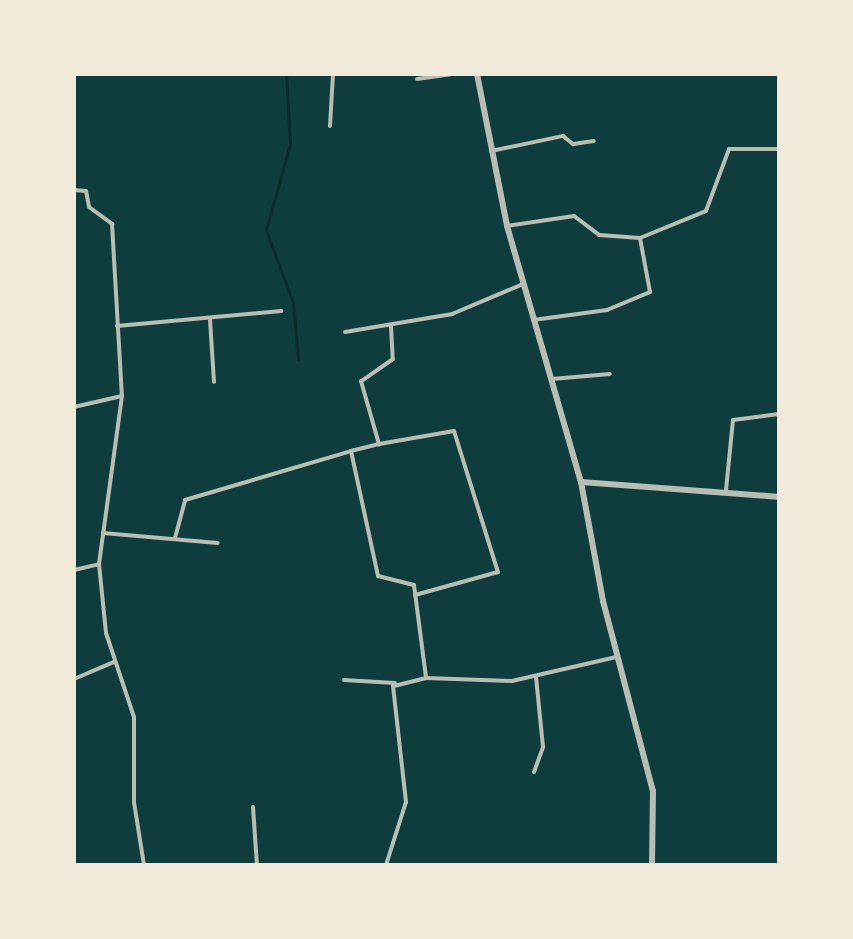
<!DOCTYPE html>
<html>
<head>
<meta charset="utf-8">
<style>
	body { margin:0 }
	#map { position:relative; width:853px; height:939px; overflow:hidden; background:#0f3d3e; font-family:"Roboto Condensed",sans-serif }
	div>[style] { position:absolute }
	.stream>* { height:3px; margin:-1.5px; padding:0 1.5px; transform-origin:1.5px; border-radius:1.5px; background:#0a2a2b }
	.minor>* { height:4px; margin:-2px; padding:0 2px; transform-origin:2px; border-radius:2px; background:#b8beb3 }
	.tertiary>* { height:6px; margin:-3px; padding:0 3px; transform-origin:3px; border-radius:3px; background:#b8beb3 }
	span { translate:-50% -50%; white-space:nowrap; text-align:center; line-height:1.15; -webkit-text-stroke:7px #f1e9da; paint-order:stroke }
	.frame { position:absolute; inset:0; border:76px solid #f1e9da; pointer-events:none }
</style>
</head>
<body>
<div id="map">
	<div class="stream">
		<i style="left:286px;top:74px;width:70px;rotate:86.7deg"></i>
		<i style="left:290px;top:144px;width:89px;rotate:105.6deg"></i>
		<i style="left:266px;top:230px;width:78px;rotate:69.7deg"></i>
		<i style="left:293px;top:303px;width:56px;rotate:84.9deg"></i>
	</div>
	<div class="minor">
		<i style="left:417px;top:79px;width:34px;rotate:-8deg"></i>
		<i style="left:330px;top:126px;width:52px;rotate:-86.7deg"></i>
		<i style="left:491px;top:151px;width:74px;rotate:-11.8deg"></i>
		<i style="left:563px;top:136px;width:13px;rotate:39deg"></i>
		<i style="left:573px;top:144px;width:21px;rotate:-8deg"></i>
		<i style="left:74px;top:190px;width:12px;rotate:5deg"></i>
		<i style="left:86px;top:191px;width:16px;rotate:79deg"></i>
		<i style="left:89px;top:207px;width:29px;rotate:36deg"></i>
		<i style="left:112px;top:224px;width:172px;rotate:86.7deg"></i>
		<i style="left:122px;top:396px;width:170px;rotate:97.8deg"></i>
		<i style="left:99px;top:564px;width:69px;rotate:84.2deg"></i>
		<i style="left:106px;top:633px;width:89px;rotate:71.6deg"></i>
		<i style="left:134px;top:717px;width:85px;rotate:90deg"></i>
		<i style="left:134px;top:802px;width:64px;rotate:81deg"></i>
		<i style="left:507px;top:226px;width:68px;rotate:-8.5deg"></i>
		<i style="left:574px;top:216px;width:31px;rotate:37deg"></i>
		<i style="left:599px;top:235px;width:41px;rotate:4.2deg"></i>
		<i style="left:640px;top:238px;width:71px;rotate:-22.2deg"></i>
		<i style="left:706px;top:211px;width:66px;rotate:-69.6deg"></i>
		<i style="left:729px;top:149px;width:50px"></i>
		<i style="left:210px;top:320px;width:62px;rotate:86.3deg"></i>
		<i style="left:533px;top:320px;width:75px;rotate:-7.7deg"></i>
		<i style="left:607px;top:310px;width:47px;rotate:-22.7deg"></i>
		<i style="left:650px;top:292px;width:55px;rotate:-100.5deg"></i>
		<i style="left:117px;top:326px;width:165px;rotate:-5.2deg"></i>
		<i style="left:391px;top:326px;width:33px;rotate:87deg"></i>
		<i style="left:393px;top:359px;width:39px;rotate:145deg"></i>
		<i style="left:361px;top:381px;width:66px;rotate:74.1deg"></i>
		<i style="left:379px;top:444px;width:76px;rotate:-9.8deg"></i>
		<i style="left:454px;top:431px;width:148px;rotate:72.7deg"></i>
		<i style="left:498px;top:572px;width:86px;rotate:164.5deg"></i>
		<i style="left:345px;top:332px;width:109px;rotate:-9.5deg"></i>
		<i style="left:452px;top:314px;width:77px;rotate:-22.9deg"></i>
		<i style="left:552px;top:379px;width:58px;rotate:-4.9deg"></i>
		<i style="left:74px;top:407px;width:49px;rotate:-12.9deg"></i>
		<i style="left:379px;top:444px;width:29px;rotate:166deg"></i>
		<i style="left:351px;top:451px;width:128px;rotate:77.8deg"></i>
		<i style="left:378px;top:576px;width:37px;rotate:14deg"></i>
		<i style="left:414px;top:585px;width:94px;rotate:82.6deg"></i>
		<i style="left:426px;top:678px;width:34px;rotate:166deg"></i>
		<i style="left:393px;top:686px;width:117px;rotate:83.6deg"></i>
		<i style="left:406px;top:802px;width:66px;rotate:107.6deg"></i>
		<i style="left:726px;top:490px;width:70px;rotate:-84.3deg"></i>
		<i style="left:733px;top:420px;width:46px;rotate:-7.4deg"></i>
		<i style="left:103px;top:533px;width:115px;rotate:5deg"></i>
		<i style="left:175px;top:538px;width:39px;rotate:-75deg"></i>
		<i style="left:185px;top:500px;width:173px;rotate:-16.4deg"></i>
		<i style="left:74px;top:570px;width:26px;rotate:-13deg"></i>
		<i style="left:426px;top:678px;width:86px;rotate:2deg"></i>
		<i style="left:512px;top:681px;width:107px;rotate:-13deg"></i>
		<i style="left:74px;top:679px;width:43px;rotate:-23deg"></i>
		<i style="left:344px;top:680px;width:51px;rotate:3.4deg"></i>
		<i style="left:534px;top:772px;width:27px;rotate:-70deg"></i>
		<i style="left:543px;top:747px;width:70px;rotate:-95.7deg"></i>
		<i style="left:253px;top:807px;width:58px;rotate:86.1deg"></i>
	</div>
	<div class="tertiary">
		<i style="left:477px;top:74px;width:155px;rotate:78.8deg"></i>
		<i style="left:507px;top:226px;width:266px;rotate:73.9deg"></i>
		<i style="left:581px;top:482px;width:121px;rotate:79.5deg"></i>
		<i style="left:603px;top:601px;width:196px;rotate:75.3deg"></i>
		<i style="left:653px;top:791px;width:74px;rotate:90.8deg"></i>
		<i style="left:581px;top:482px;width:199px;rotate:4.3deg"></i>
	</div>
	<div class="frame"></div>
</div>
</body>
</html>
